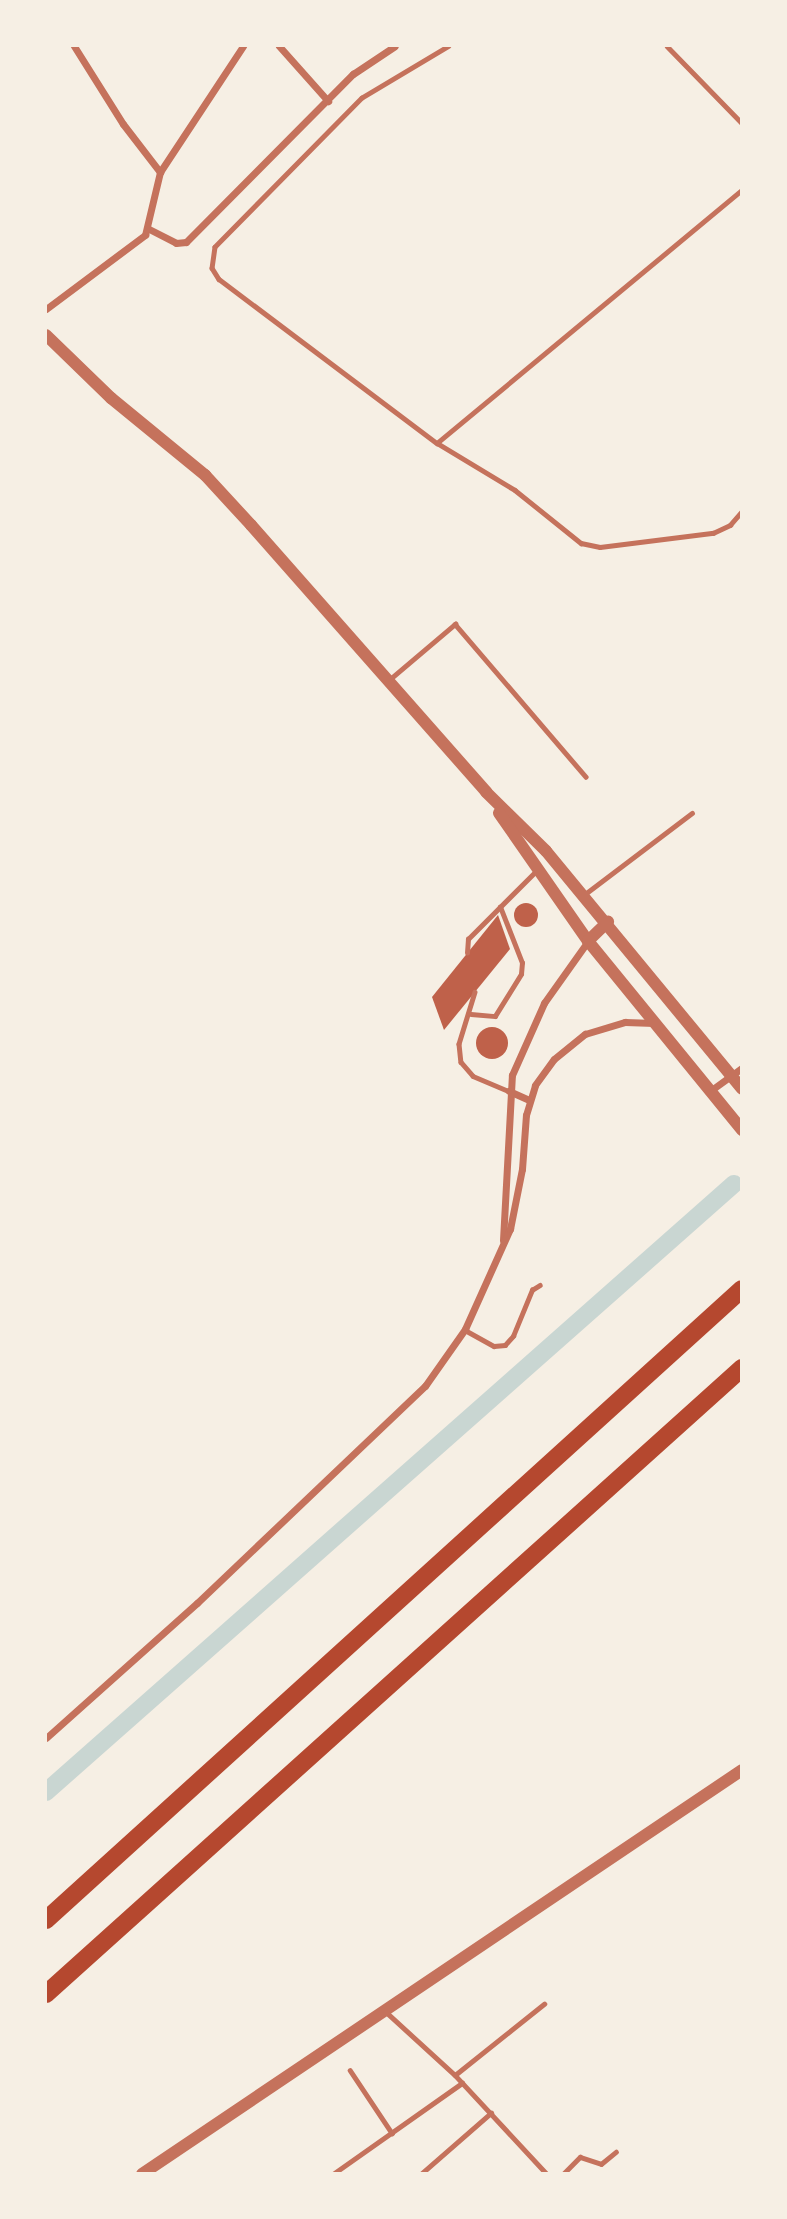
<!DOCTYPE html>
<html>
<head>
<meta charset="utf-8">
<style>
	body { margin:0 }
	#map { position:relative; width:787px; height:2219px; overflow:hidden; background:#f6efe4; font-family:"Noto Sans",sans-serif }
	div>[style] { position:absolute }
	.canal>* { height:18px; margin:-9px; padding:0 9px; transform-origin:9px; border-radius:9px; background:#c9d6d2 }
	.building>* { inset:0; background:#bf614a }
	.round { border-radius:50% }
	.service>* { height:4.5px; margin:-2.25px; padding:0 2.25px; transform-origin:2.25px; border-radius:2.25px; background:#c5725c }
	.minor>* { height:7px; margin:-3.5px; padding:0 3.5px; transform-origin:3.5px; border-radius:3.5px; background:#c5725c }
	.tertiary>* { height:12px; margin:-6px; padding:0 6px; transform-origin:6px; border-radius:6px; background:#c5725c }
	.motorway>* { height:18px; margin:-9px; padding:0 9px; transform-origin:9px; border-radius:9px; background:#b5482f }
	span { translate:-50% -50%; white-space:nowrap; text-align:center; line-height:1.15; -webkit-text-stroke:7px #f6efe4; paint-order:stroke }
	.frame { position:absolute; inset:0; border:47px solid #f6efe4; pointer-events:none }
</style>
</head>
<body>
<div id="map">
	<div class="canal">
		<i style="left:46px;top:1792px;width:918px;rotate:-41.47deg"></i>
	</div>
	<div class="building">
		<i class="round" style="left:514px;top:903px;width:24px;height:24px"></i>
		<i style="clip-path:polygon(498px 915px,510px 949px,444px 1030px,432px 997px)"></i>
		<i class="round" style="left:476px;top:1027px;width:32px;height:32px"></i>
	</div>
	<div class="service">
		<i style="left:449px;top:46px;width:101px;rotate:149.1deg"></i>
		<i style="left:362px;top:98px;width:209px;rotate:134.6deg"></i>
		<i style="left:215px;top:247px;width:21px;rotate:98deg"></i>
		<i style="left:212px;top:268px;width:13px;rotate:58deg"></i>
		<i style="left:219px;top:279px;width:273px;rotate:37deg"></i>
		<i style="left:437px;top:443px;width:91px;rotate:31.1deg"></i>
		<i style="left:515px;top:490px;width:85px;rotate:38.8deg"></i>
		<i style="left:581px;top:543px;width:19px;rotate:12deg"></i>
		<i style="left:600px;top:547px;width:114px;rotate:-7.1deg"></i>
		<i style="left:713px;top:533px;width:19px;rotate:-25deg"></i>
		<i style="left:730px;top:525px;width:18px;rotate:-49deg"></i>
		<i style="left:667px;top:46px;width:107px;rotate:45.8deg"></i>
		<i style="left:437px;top:443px;width:396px;rotate:-39.7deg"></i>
		<i style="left:389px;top:680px;width:87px;rotate:-40.3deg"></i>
		<i style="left:455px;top:624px;width:201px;rotate:49.4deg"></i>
		<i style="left:585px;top:894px;width:134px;rotate:-37.1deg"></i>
		<i style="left:467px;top:953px;width:14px;rotate:-86deg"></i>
		<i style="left:468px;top:939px;width:96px;rotate:-45deg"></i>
		<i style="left:475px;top:992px;width:54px;rotate:107.1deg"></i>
		<i style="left:459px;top:1044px;width:18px;rotate:84deg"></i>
		<i style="left:461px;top:1062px;width:18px;rotate:49deg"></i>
		<i style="left:473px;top:1076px;width:38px;rotate:23deg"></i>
		<i style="left:471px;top:1014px;width:24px;rotate:5deg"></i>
		<i style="left:495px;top:1016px;width:49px;rotate:-58.2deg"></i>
		<i style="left:521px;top:974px;width:11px;rotate:-85deg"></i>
		<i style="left:522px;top:963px;width:60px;rotate:-111.4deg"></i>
		<i style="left:465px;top:1330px;width:33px;rotate:29deg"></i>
		<i style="left:494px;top:1346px;width:11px;rotate:-5deg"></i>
		<i style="left:505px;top:1345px;width:12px;rotate:-48deg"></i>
		<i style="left:513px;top:1336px;width:50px;rotate:-67.6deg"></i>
		<i style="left:532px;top:1290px;width:9px;rotate:-32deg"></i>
		<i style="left:385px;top:2011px;width:95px;rotate:42.4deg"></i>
		<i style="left:455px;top:2075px;width:135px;rotate:47.1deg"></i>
		<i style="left:350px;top:2070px;width:76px;rotate:56.3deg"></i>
		<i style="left:455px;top:2075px;width:114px;rotate:-38.6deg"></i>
		<i style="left:333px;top:2174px;width:158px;rotate:-35.2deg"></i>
		<i style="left:421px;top:2174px;width:93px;rotate:-41.1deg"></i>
		<i style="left:563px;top:2174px;width:24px;rotate:-45deg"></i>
		<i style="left:580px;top:2157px;width:22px;rotate:18deg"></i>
		<i style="left:601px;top:2164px;width:19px;rotate:-39deg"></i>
	</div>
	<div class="minor">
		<i style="left:74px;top:46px;width:92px;rotate:57.9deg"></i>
		<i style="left:123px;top:124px;width:61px;rotate:52.4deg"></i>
		<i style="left:279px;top:46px;width:74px;rotate:48.3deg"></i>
		<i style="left:149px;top:229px;width:30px;rotate:27deg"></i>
		<i style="left:176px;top:243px;width:10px;rotate:-6deg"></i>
		<i style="left:186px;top:242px;width:237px;rotate:-45.2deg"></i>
		<i style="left:353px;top:74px;width:50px;rotate:-33.7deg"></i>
		<i style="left:46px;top:309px;width:124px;rotate:-36.8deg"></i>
		<i style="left:145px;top:235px;width:65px;rotate:-76.6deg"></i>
		<i style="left:160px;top:172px;width:151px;rotate:-56.6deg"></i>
		<i style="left:509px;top:1091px;width:22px;rotate:24deg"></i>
		<i style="left:710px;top:1091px;width:39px;rotate:-36deg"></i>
		<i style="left:503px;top:1240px;width:165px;rotate:-86.9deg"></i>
		<i style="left:512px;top:1075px;width:79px;rotate:-66deg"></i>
		<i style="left:544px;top:1003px;width:76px;rotate:-54.6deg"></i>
		<i style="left:46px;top:1738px;width:203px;rotate:-41.8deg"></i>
		<i style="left:197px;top:1603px;width:315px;rotate:-43.6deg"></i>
		<i style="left:425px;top:1386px;width:70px;rotate:-54.9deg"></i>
		<i style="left:465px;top:1329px;width:110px;rotate:-65.8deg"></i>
		<i style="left:510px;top:1229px;width:61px;rotate:-78.7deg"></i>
		<i style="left:522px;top:1169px;width:54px;rotate:-85.8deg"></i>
		<i style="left:526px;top:1115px;width:31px;rotate:-73deg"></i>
		<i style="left:535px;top:1085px;width:32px;rotate:-54deg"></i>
		<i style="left:554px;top:1059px;width:40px;rotate:-39deg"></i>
		<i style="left:585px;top:1034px;width:42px;rotate:-16.7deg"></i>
		<i style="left:625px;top:1022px;width:29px;rotate:2deg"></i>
	</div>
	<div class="tertiary">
		<i style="left:46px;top:335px;width:91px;rotate:44.1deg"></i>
		<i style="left:111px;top:398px;width:122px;rotate:39.3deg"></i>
		<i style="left:205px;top:475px;width:68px;rotate:47.4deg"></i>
		<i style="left:251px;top:525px;width:356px;rotate:48.6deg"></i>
		<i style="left:486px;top:792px;width:84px;rotate:44.5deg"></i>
		<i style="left:546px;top:851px;width:308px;rotate:50.5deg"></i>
		<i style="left:499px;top:813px;width:156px;rotate:55.2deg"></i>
		<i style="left:588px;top:941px;width:244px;rotate:50.8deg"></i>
		<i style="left:588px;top:941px;width:28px;rotate:-44deg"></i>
		<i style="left:142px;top:2174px;width:723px;rotate:-33.95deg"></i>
	</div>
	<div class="motorway">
		<i style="left:46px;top:1920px;width:939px;rotate:-42.2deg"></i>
		<i style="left:46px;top:1994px;width:936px;rotate:-41.97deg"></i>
	</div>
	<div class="frame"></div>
</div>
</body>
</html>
